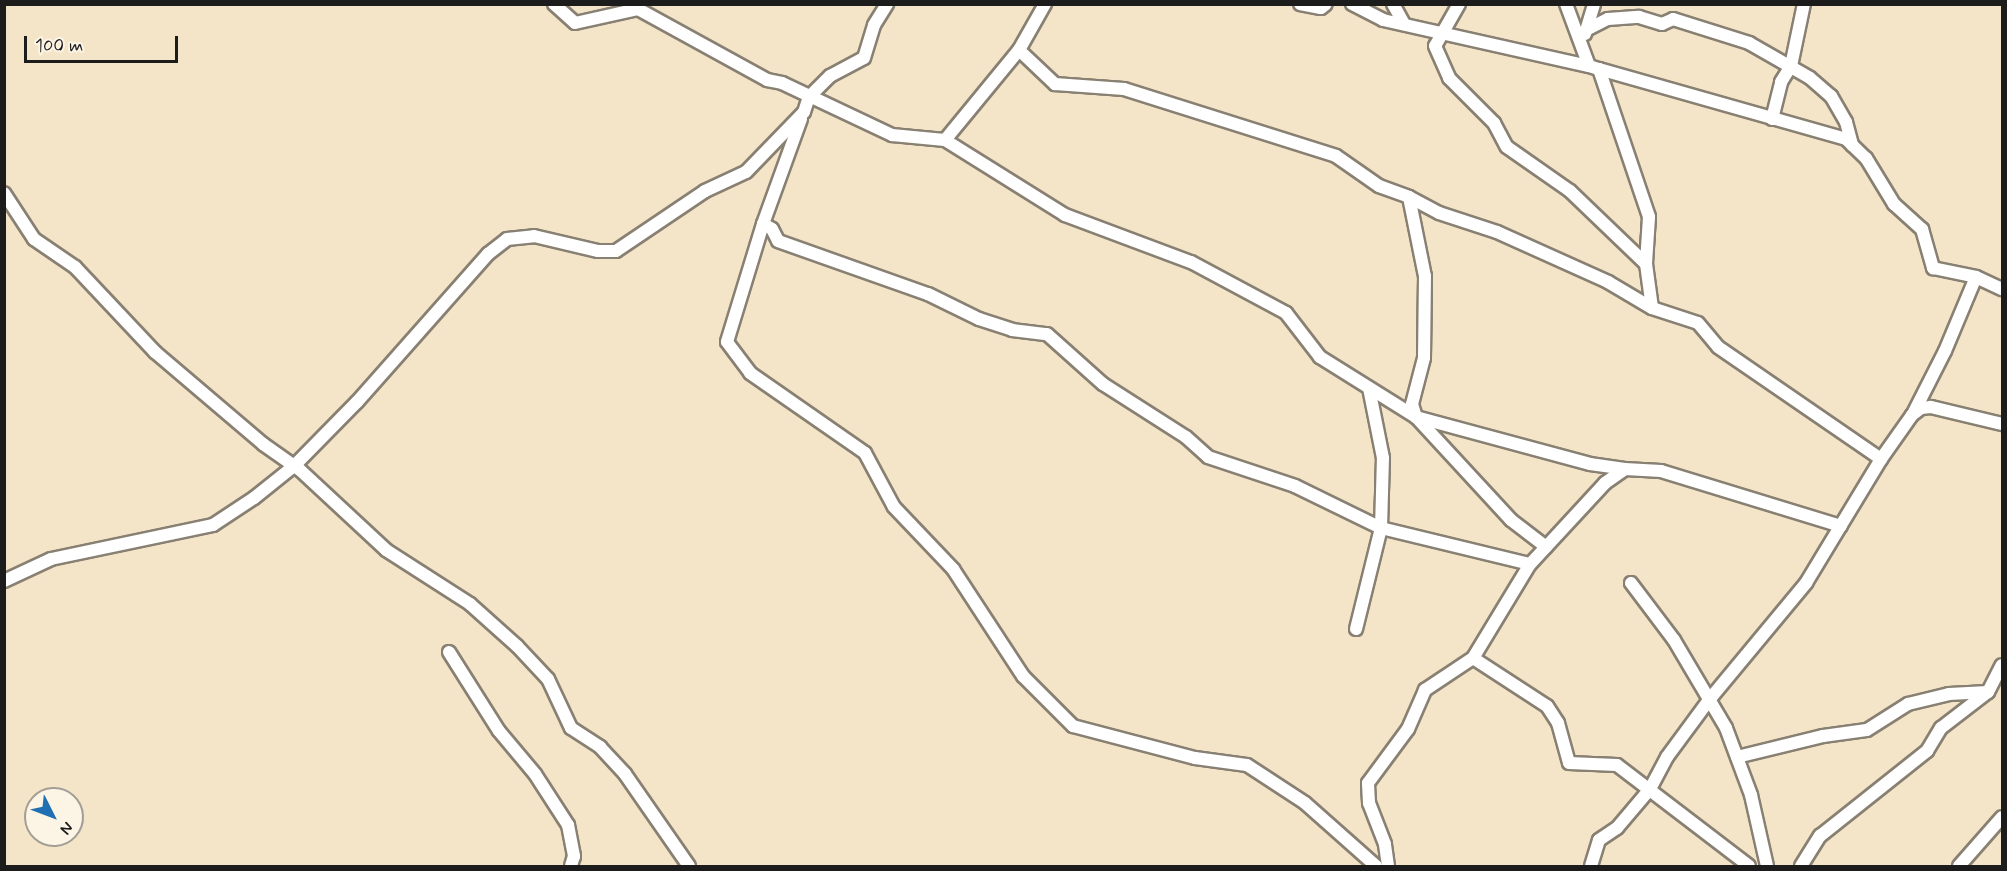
<!DOCTYPE html>
<html>
<head>
<meta charset="utf-8">
<style>
	body { margin:0 }
	#map { position:relative; width:2007px; height:871px; overflow:hidden; background:#f4e4c8; font-family:Mynerve,sans-serif }
	div>[style] { position:absolute }
	.roads { filter:drop-shadow(2px 0 #888072) drop-shadow(-2px 0 #888072) drop-shadow(0 2px #888072) drop-shadow(0 -2px #888072) }
	.street>* { height:12px; margin:-6px; padding:0 6px; transform-origin:6px; border-radius:6px; background:#fff }
	span { translate:-50% -50%; white-space:nowrap; text-align:center; line-height:1.15; -webkit-text-stroke:4.5px #fcf5e5; paint-order:stroke }
	.frame { position:absolute; inset:0; border:6px solid #1c1c1c; pointer-events:none }
	.north { position:absolute; left:24px; top:787px; width:60px; height:60px; box-sizing:border-box; background:#fcf5e5; border:2px solid #a29e95; border-radius:50%; rotate:132deg; font-size:16px; font-weight:700; line-height:24px; text-align:center; color:#1c1c1c }
	.north::after { content:''; display:block; margin:auto; width:21px; height:27px; background:#1f6fb2; clip-path:polygon(50% 0,100% 100%,50% 72%,0 100%) }
	.scale { position:absolute; left:24px; top:36px; width:154px; height:27px; box-sizing:border-box; border:3px solid #1c1c1c; border-top:0; padding-left:8px; font-size:18px; line-height:21px; white-space:nowrap; color:#1c1c1c; -webkit-text-stroke:4px #fcf5e5; paint-order:stroke }
</style>
</head>
<body>
<div id="map">
	<div class="roads">
		<div class="street">
			<i style="left:554px;top:4px;width:28px;rotate:42deg"></i>
			<i style="left:575px;top:23px;width:65px;rotate:-12.5deg"></i>
			<i style="left:638px;top:9px;width:147px;rotate:28.8deg"></i>
			<i style="left:767px;top:80px;width:15px;rotate:11deg"></i>
			<i style="left:782px;top:83px;width:122px;rotate:25.3deg"></i>
			<i style="left:892px;top:135px;width:53px;rotate:5.4deg"></i>
			<i style="left:945px;top:140px;width:142px;rotate:32deg"></i>
			<i style="left:1065px;top:215px;width:134px;rotate:20.5deg"></i>
			<i style="left:1191px;top:262px;width:108px;rotate:28.2deg"></i>
			<i style="left:1286px;top:313px;width:56px;rotate:52.3deg"></i>
			<i style="left:1320px;top:357px;width:113px;rotate:32deg"></i>
			<i style="left:1416px;top:417px;width:140px;rotate:47.3deg"></i>
			<i style="left:1511px;top:520px;width:44px;rotate:37.6deg"></i>
			<i style="left:1546px;top:547px;width:23px;rotate:133deg"></i>
			<i style="left:1530px;top:564px;width:110px;rotate:121.2deg"></i>
			<i style="left:1473px;top:658px;width:88px;rotate:33deg"></i>
			<i style="left:1547px;top:706px;width:20px;rotate:57deg"></i>
			<i style="left:1558px;top:723px;width:41px;rotate:74.6deg"></i>
			<i style="left:1569px;top:763px;width:48px;rotate:2.4deg"></i>
			<i style="left:1617px;top:765px;width:166px;rotate:37.4deg"></i>
			<i style="left:1300px;top:4px;width:21px;rotate:11deg"></i>
			<i style="left:1321px;top:8px;width:6px;rotate:-39deg"></i>
			<i style="left:1352px;top:4px;width:35px;rotate:27deg"></i>
			<i style="left:1383px;top:20px;width:211px;rotate:12.6deg"></i>
			<i style="left:1393px;top:4px;width:23px;rotate:61deg"></i>
			<i style="left:1459px;top:4px;width:48px;rotate:119.7deg"></i>
			<i style="left:1435px;top:46px;width:35px;rotate:66deg"></i>
			<i style="left:1449px;top:78px;width:64px;rotate:45deg"></i>
			<i style="left:1494px;top:123px;width:27px;rotate:62deg"></i>
			<i style="left:1507px;top:147px;width:77px;rotate:34.9deg"></i>
			<i style="left:1570px;top:191px;width:105px;rotate:43.8deg"></i>
			<i style="left:1566px;top:4px;width:66px;rotate:69.6deg"></i>
			<i style="left:1589px;top:66px;width:10px;rotate:17deg"></i>
			<i style="left:1599px;top:69px;width:156px;rotate:71.3deg"></i>
			<i style="left:1649px;top:217px;width:47px;rotate:93.7deg"></i>
			<i style="left:1646px;top:264px;width:44px;rotate:82.2deg"></i>
			<i style="left:1652px;top:308px;width:48px;rotate:18.1deg"></i>
			<i style="left:1698px;top:323px;width:31px;rotate:50deg"></i>
			<i style="left:1718px;top:347px;width:198px;rotate:34.5deg"></i>
			<i style="left:1588px;top:29px;width:22px;rotate:-27deg"></i>
			<i style="left:1608px;top:19px;width:31px;rotate:-4deg"></i>
			<i style="left:1639px;top:17px;width:24px;rotate:17deg"></i>
			<i style="left:1662px;top:24px;width:12px;rotate:-24deg"></i>
			<i style="left:1673px;top:19px;width:80px;rotate:17.5deg"></i>
			<i style="left:1749px;top:43px;width:70px;rotate:29.8deg"></i>
			<i style="left:1810px;top:78px;width:28px;rotate:41deg"></i>
			<i style="left:1831px;top:96px;width:30px;rotate:60deg"></i>
			<i style="left:1846px;top:122px;width:24px;rotate:75deg"></i>
			<i style="left:1585px;top:34px;width:31px;rotate:-73deg"></i>
			<i style="left:1019px;top:50px;width:50px;rotate:43.4deg"></i>
			<i style="left:1055px;top:84px;width:69px;rotate:4.1deg"></i>
			<i style="left:1124px;top:89px;width:222px;rotate:17.5deg"></i>
			<i style="left:1336px;top:156px;width:52px;rotate:34.9deg"></i>
			<i style="left:1379px;top:186px;width:32px;rotate:20deg"></i>
			<i style="left:1409px;top:197px;width:34px;rotate:28deg"></i>
			<i style="left:1439px;top:213px;width:61px;rotate:18.1deg"></i>
			<i style="left:1497px;top:232px;width:122px;rotate:24.2deg"></i>
			<i style="left:1608px;top:282px;width:51px;rotate:30.6deg"></i>
			<i style="left:1599px;top:69px;width:257px;rotate:15.8deg"></i>
			<i style="left:1846px;top:139px;width:28px;rotate:44deg"></i>
			<i style="left:1866px;top:158px;width:54px;rotate:58.7deg"></i>
			<i style="left:1894px;top:204px;width:38px;rotate:42deg"></i>
			<i style="left:1922px;top:229px;width:41px;rotate:74.2deg"></i>
			<i style="left:1933px;top:268px;width:44px;rotate:11.8deg"></i>
			<i style="left:1976px;top:277px;width:29px;rotate:25deg"></i>
			<i style="left:801px;top:119px;width:112px;rotate:109.9deg"></i>
			<i style="left:763px;top:224px;width:123px;rotate:107deg"></i>
			<i style="left:727px;top:342px;width:39px;rotate:53deg"></i>
			<i style="left:750px;top:373px;width:140px;rotate:34.8deg"></i>
			<i style="left:865px;top:453px;width:61px;rotate:61.8deg"></i>
			<i style="left:894px;top:507px;width:86px;rotate:46.4deg"></i>
			<i style="left:953px;top:569px;width:128px;rotate:56.8deg"></i>
			<i style="left:1023px;top:676px;width:71px;rotate:45deg"></i>
			<i style="left:1073px;top:726px;width:126px;rotate:14.7deg"></i>
			<i style="left:1195px;top:758px;width:52px;rotate:7.7deg"></i>
			<i style="left:1247px;top:765px;width:69px;rotate:33.2deg"></i>
			<i style="left:1305px;top:803px;width:95px;rotate:41.6deg"></i>
			<i style="left:1772px;top:119px;width:38px;rotate:-76deg"></i>
			<i style="left:1781px;top:82px;width:19px;rotate:-58deg"></i>
			<i style="left:1791px;top:66px;width:63px;rotate:-78.2deg"></i>
			<i style="left:945px;top:140px;width:117px;rotate:-50.6deg"></i>
			<i style="left:1019px;top:50px;width:53px;rotate:-60.5deg"></i>
			<i style="left:4px;top:193px;width:55px;rotate:56.9deg"></i>
			<i style="left:34px;top:239px;width:50px;rotate:34.3deg"></i>
			<i style="left:75px;top:267px;width:117px;rotate:46.7deg"></i>
			<i style="left:155px;top:352px;width:142px;rotate:40.4deg"></i>
			<i style="left:263px;top:444px;width:45px;rotate:35.1deg"></i>
			<i style="left:300px;top:470px;width:117px;rotate:42.9deg"></i>
			<i style="left:386px;top:550px;width:100px;rotate:32.7deg"></i>
			<i style="left:470px;top:604px;width:63px;rotate:41.8deg"></i>
			<i style="left:517px;top:646px;width:45px;rotate:46.8deg"></i>
			<i style="left:548px;top:679px;width:54px;rotate:64.9deg"></i>
			<i style="left:571px;top:728px;width:35px;rotate:33deg"></i>
			<i style="left:600px;top:747px;width:37px;rotate:47deg"></i>
			<i style="left:625px;top:774px;width:112px;rotate:55.2deg"></i>
			<i style="left:1409px;top:197px;width:81px;rotate:78.6deg"></i>
			<i style="left:1425px;top:276px;width:82px;rotate:90.7deg"></i>
			<i style="left:1424px;top:358px;width:48px;rotate:104.6deg"></i>
			<i style="left:1412px;top:404px;width:14px;rotate:73deg"></i>
			<i style="left:1416px;top:417px;width:180px;rotate:15.1deg"></i>
			<i style="left:1590px;top:464px;width:35px;rotate:8deg"></i>
			<i style="left:763px;top:224px;width:10px;rotate:29deg"></i>
			<i style="left:772px;top:229px;width:13px;rotate:63deg"></i>
			<i style="left:778px;top:241px;width:159px;rotate:19.5deg"></i>
			<i style="left:928px;top:294px;width:57px;rotate:26.1deg"></i>
			<i style="left:979px;top:319px;width:35px;rotate:18deg"></i>
			<i style="left:1012px;top:330px;width:35px;rotate:7deg"></i>
			<i style="left:1047px;top:334px;width:75px;rotate:41.8deg"></i>
			<i style="left:1103px;top:384px;width:98px;rotate:32.6deg"></i>
			<i style="left:1186px;top:437px;width:30px;rotate:42deg"></i>
			<i style="left:1208px;top:457px;width:92px;rotate:18.4deg"></i>
			<i style="left:1295px;top:486px;width:96px;rotate:26deg"></i>
			<i style="left:1381px;top:528px;width:153px;rotate:13.6deg"></i>
			<i style="left:1914px;top:412px;width:68px;rotate:-63.1deg"></i>
			<i style="left:1945px;top:351px;width:80px;rotate:-67.3deg"></i>
			<i style="left:1546px;top:547px;width:87px;rotate:-47.3deg"></i>
			<i style="left:1605px;top:483px;width:24px;rotate:-35deg"></i>
			<i style="left:1625px;top:469px;width:36px;rotate:3deg"></i>
			<i style="left:1661px;top:471px;width:188px;rotate:17deg"></i>
			<i style="left:4px;top:581px;width:52px;rotate:-25.1deg"></i>
			<i style="left:51px;top:559px;width:166px;rotate:-11.9deg"></i>
			<i style="left:213px;top:525px;width:49px;rotate:-33.4deg"></i>
			<i style="left:254px;top:498px;width:51px;rotate:-38.7deg"></i>
			<i style="left:294px;top:466px;width:90px;rotate:-45.5deg"></i>
			<i style="left:357px;top:402px;width:198px;rotate:-48.5deg"></i>
			<i style="left:488px;top:254px;width:24px;rotate:-38deg"></i>
			<i style="left:507px;top:239px;width:27px;rotate:-6deg"></i>
			<i style="left:534px;top:236px;width:66px;rotate:13.2deg"></i>
			<i style="left:598px;top:251px;width:18px"></i>
			<i style="left:616px;top:251px;width:107px;rotate:-34deg"></i>
			<i style="left:705px;top:191px;width:45px;rotate:-24.9deg"></i>
			<i style="left:746px;top:172px;width:83px;rotate:-46deg"></i>
			<i style="left:804px;top:112px;width:16px;rotate:-72deg"></i>
			<i style="left:809px;top:97px;width:30px;rotate:-45deg"></i>
			<i style="left:830px;top:76px;width:38px;rotate:-28deg"></i>
			<i style="left:864px;top:58px;width:34px;rotate:-73deg"></i>
			<i style="left:874px;top:25px;width:25px;rotate:-58deg"></i>
			<i style="left:1631px;top:583px;width:71px;rotate:53deg"></i>
			<i style="left:1674px;top:640px;width:102px;rotate:59.4deg"></i>
			<i style="left:1726px;top:728px;width:72px;rotate:69.5deg"></i>
			<i style="left:1751px;top:795px;width:73px;rotate:77.3deg"></i>
			<i style="left:1356px;top:629px;width:104px;rotate:-76.1deg"></i>
			<i style="left:1381px;top:528px;width:70px;rotate:-88.4deg"></i>
			<i style="left:1383px;top:458px;width:71px;rotate:-101.3deg"></i>
			<i style="left:449px;top:652px;width:93px;rotate:57.7deg"></i>
			<i style="left:499px;top:731px;width:56px;rotate:50.1deg"></i>
			<i style="left:535px;top:774px;width:61px;rotate:57.1deg"></i>
			<i style="left:568px;top:825px;width:32px;rotate:79deg"></i>
			<i style="left:574px;top:856px;width:10px;rotate:107deg"></i>
			<i style="left:1737px;top:757px;width:89px;rotate:-13.7deg"></i>
			<i style="left:1823px;top:736px;width:44px;rotate:-7.8deg"></i>
			<i style="left:1867px;top:730px;width:49px;rotate:-32.4deg"></i>
			<i style="left:1908px;top:704px;width:42px;rotate:-13.7deg"></i>
			<i style="left:1949px;top:694px;width:39px;rotate:-3deg"></i>
			<i style="left:1988px;top:692px;width:30px;rotate:-63deg"></i>
			<i style="left:1388px;top:866px;width:22px;rotate:-98deg"></i>
			<i style="left:1385px;top:844px;width:44px;rotate:-111.3deg"></i>
			<i style="left:1369px;top:803px;width:20px;rotate:-93deg"></i>
			<i style="left:1368px;top:783px;width:67px;rotate:-53.5deg"></i>
			<i style="left:1408px;top:729px;width:43px;rotate:-66.4deg"></i>
			<i style="left:1425px;top:690px;width:58px;rotate:-33.7deg"></i>
			<i style="left:1591px;top:866px;width:27px;rotate:-73deg"></i>
			<i style="left:1599px;top:840px;width:22px;rotate:-34deg"></i>
			<i style="left:1617px;top:828px;width:51px;rotate:-49.8deg"></i>
			<i style="left:1650px;top:789px;width:36px;rotate:-62deg"></i>
			<i style="left:1667px;top:757px;width:71px;rotate:-53.6deg"></i>
			<i style="left:1709px;top:700px;width:152px;rotate:-50.3deg"></i>
			<i style="left:1806px;top:583px;width:145px;rotate:-58.8deg"></i>
			<i style="left:1881px;top:459px;width:54px;rotate:-54.8deg"></i>
			<i style="left:1912px;top:415px;width:11px;rotate:-38deg"></i>
			<i style="left:1921px;top:408px;width:10px;rotate:-6deg"></i>
			<i style="left:1931px;top:407px;width:73px;rotate:13.5deg"></i>
			<i style="left:1801px;top:866px;width:36px;rotate:-58deg"></i>
			<i style="left:1820px;top:836px;width:137px;rotate:-38.5deg"></i>
			<i style="left:1927px;top:751px;width:27px;rotate:-59deg"></i>
			<i style="left:1941px;top:728px;width:59px;rotate:-37.5deg"></i>
			<i style="left:1959px;top:866px;width:65px;rotate:-48.7deg"></i>
		</div>
	</div>
	<div class="frame"></div>
	<div class="north">N</div>
	<div class="scale">100 m</div>
</div>
</body>
</html>
